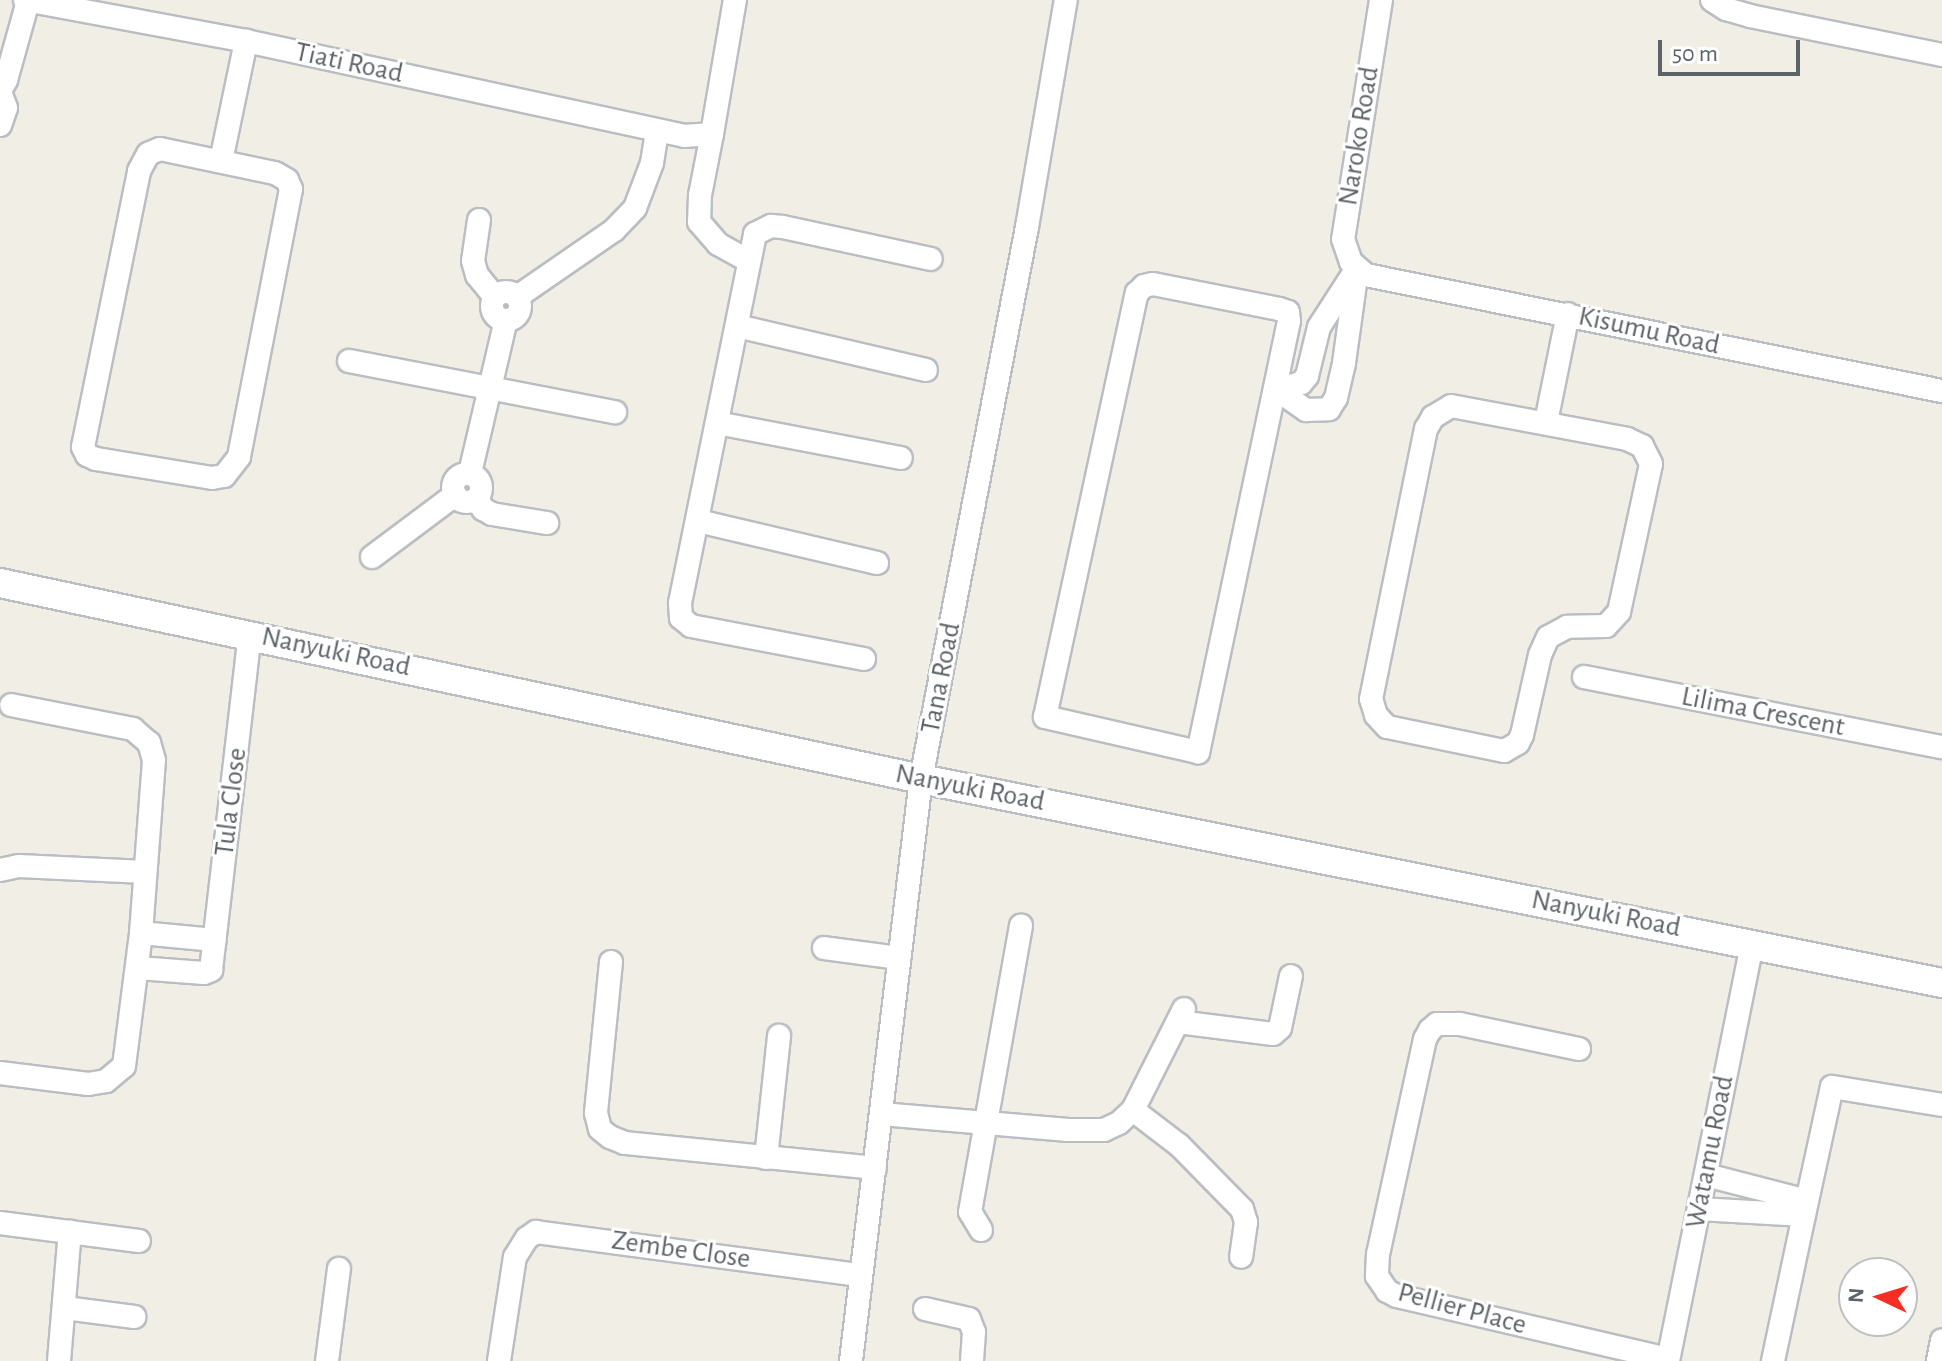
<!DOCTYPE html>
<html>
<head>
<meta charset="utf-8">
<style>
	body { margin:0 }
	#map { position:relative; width:1942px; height:1361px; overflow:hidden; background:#f1eee5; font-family:"Alegreya Sans",sans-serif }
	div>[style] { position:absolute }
	.roads { filter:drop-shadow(2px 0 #babdc2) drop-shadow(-2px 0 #babdc2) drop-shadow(0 2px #babdc2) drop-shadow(0 -2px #babdc2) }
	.minor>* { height:22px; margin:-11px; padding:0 11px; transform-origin:11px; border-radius:11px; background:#fff }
	.minor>.ring { margin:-11px; padding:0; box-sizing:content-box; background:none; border:22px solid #fff; border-radius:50% }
	.tertiary>* { height:28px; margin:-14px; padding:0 14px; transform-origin:14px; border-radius:14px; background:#fff }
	span { translate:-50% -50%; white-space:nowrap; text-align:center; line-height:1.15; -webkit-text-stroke:6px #fff; paint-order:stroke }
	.street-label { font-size:28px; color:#5d6267 }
	.north { position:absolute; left:1838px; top:1257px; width:80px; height:80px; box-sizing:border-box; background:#fff; border:2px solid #bec0c2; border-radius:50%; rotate:274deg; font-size:22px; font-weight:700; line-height:32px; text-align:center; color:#5d6267 }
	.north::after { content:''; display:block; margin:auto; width:28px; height:36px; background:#f92d23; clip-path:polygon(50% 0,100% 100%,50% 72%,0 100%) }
	.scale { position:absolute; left:1658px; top:40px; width:142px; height:36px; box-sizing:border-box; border:4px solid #5d6267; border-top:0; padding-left:10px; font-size:24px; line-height:28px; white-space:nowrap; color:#5d6267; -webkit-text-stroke:6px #fff; paint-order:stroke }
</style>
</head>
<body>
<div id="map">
	<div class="roads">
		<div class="minor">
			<i style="left:25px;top:0;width:225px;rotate:10.5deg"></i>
			<i style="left:246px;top:41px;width:448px;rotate:12.2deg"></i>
			<i style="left:684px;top:136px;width:28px;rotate:-4deg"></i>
			<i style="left:712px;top:134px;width:136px;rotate:-80.3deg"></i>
			<i style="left:1381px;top:0;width:242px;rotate:99deg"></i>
			<i style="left:1343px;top:239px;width:24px;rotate:71deg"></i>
			<i style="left:1351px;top:262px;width:20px;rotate:41deg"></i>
			<i style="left:1366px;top:275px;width:588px;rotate:11.39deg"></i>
			<i style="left:1712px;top:0;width:17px;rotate:33deg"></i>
			<i style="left:1726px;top:9px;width:25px;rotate:16deg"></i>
			<i style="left:1750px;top:16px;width:196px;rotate:11.5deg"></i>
			<i style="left:0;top:91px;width:13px;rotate:-61deg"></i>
			<i style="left:6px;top:80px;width:82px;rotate:-74.4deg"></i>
			<i style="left:0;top:92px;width:17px;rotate:69deg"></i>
			<i style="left:6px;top:108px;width:18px;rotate:109deg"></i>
			<i style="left:712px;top:134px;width:62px;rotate:101.1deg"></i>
			<i style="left:700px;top:195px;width:27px;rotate:92deg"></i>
			<i style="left:699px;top:222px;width:29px;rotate:49deg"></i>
			<i style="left:718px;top:244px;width:33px;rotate:29deg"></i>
			<i style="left:160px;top:149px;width:117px;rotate:11.8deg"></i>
			<i style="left:275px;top:173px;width:14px;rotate:30deg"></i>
			<i style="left:287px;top:180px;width:10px;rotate:66deg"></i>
			<i style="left:291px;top:189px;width:273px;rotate:101deg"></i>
			<i style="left:239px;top:457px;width:24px;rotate:128deg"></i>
			<i style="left:224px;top:476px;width:12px;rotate:171deg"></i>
			<i style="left:212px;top:478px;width:118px;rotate:-170.7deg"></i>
			<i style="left:96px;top:459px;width:10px;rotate:-156deg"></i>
			<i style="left:87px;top:455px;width:9px;rotate:-117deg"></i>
			<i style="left:83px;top:447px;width:282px;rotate:-78.5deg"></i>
			<i style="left:139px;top:171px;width:19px;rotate:-62deg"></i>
			<i style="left:148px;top:154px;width:13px;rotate:-23deg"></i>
			<i style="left:221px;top:161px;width:123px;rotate:-78.2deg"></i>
			<i style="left:479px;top:220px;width:41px;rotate:98.3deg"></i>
			<i style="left:473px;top:261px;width:15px;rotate:74deg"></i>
			<i style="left:477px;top:275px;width:28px;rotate:51deg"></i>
			<i style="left:1153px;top:284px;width:128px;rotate:11.2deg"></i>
			<i style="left:1279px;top:309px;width:9px;rotate:18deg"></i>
			<i style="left:1288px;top:312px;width:9px;rotate:84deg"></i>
			<i style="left:1289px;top:321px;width:441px;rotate:101.9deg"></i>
			<i style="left:1198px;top:752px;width:157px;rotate:-167.1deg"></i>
			<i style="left:1045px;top:717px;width:434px;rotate:-77.8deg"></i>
			<i style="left:1137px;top:293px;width:10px;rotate:-45deg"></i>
			<i style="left:1144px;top:286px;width:9px;rotate:-13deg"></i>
			<i class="ring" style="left:492px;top:292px;width:6px;height:6px"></i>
			<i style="left:517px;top:297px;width:118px;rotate:-34.6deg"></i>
			<i style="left:614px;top:230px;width:30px;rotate:-46deg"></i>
			<i style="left:635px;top:208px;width:48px;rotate:-69.3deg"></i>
			<i style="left:652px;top:163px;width:31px;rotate:-81deg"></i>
			<i style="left:737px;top:326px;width:194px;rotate:13.1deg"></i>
			<i style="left:349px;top:361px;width:271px;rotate:10.9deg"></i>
			<i style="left:1276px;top:389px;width:37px;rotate:35deg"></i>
			<i style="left:1306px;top:410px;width:23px;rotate:-2deg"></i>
			<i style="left:1329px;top:409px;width:13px;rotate:-58deg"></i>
			<i style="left:1336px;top:398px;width:36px;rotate:-77deg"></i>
			<i style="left:1344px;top:363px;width:95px;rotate:-82.1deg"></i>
			<i style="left:1276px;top:389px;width:26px;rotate:-13deg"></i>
			<i style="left:1301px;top:383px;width:9px;rotate:-49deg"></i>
			<i style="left:1307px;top:376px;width:50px;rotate:-76.2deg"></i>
			<i style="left:1319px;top:327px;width:64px;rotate:-57.1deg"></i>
			<i style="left:1451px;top:406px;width:179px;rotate:10.6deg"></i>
			<i style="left:1627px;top:439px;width:17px;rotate:25deg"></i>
			<i style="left:1642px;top:446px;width:20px;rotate:63deg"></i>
			<i style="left:1651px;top:464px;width:151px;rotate:102.2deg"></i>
			<i style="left:1619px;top:612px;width:19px;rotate:133deg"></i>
			<i style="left:1606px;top:626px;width:39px;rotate:179deg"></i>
			<i style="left:1567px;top:627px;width:21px;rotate:152deg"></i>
			<i style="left:1548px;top:637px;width:20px;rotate:114deg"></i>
			<i style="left:1540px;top:655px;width:82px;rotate:102.7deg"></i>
			<i style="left:1522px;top:735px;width:9px;rotate:117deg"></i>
			<i style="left:1518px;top:743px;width:16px;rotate:150deg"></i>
			<i style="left:1504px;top:751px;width:119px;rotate:-168.4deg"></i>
			<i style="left:1387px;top:727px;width:16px;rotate:-133deg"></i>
			<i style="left:1376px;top:715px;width:17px;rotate:-107deg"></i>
			<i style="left:1371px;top:699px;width:276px;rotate:-78.5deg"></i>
			<i style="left:1426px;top:429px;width:14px;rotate:-60deg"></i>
			<i style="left:1433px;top:417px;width:21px;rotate:-31deg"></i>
			<i style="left:1546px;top:422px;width:110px;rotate:-78.5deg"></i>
			<i style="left:717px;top:423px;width:187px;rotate:10.8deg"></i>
			<i style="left:470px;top:473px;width:157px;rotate:-76.8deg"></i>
			<i class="ring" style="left:453px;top:474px;width:6px;height:6px"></i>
			<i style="left:477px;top:499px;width:12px;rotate:59deg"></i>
			<i style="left:483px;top:509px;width:10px;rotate:29deg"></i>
			<i style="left:492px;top:514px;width:56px;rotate:9.3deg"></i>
			<i style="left:698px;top:521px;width:184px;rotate:13.2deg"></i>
			<i style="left:372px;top:557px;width:104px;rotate:-36.8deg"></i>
			<i style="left:864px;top:659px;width:176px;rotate:-169.2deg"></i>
			<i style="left:691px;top:626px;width:13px;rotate:-141deg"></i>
			<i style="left:681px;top:618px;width:15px;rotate:-94deg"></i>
			<i style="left:680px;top:603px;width:377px;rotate:-78.5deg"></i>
			<i style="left:755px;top:234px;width:18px;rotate:-27deg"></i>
			<i style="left:771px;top:226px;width:12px;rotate:5deg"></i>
			<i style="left:783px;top:227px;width:151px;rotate:12.2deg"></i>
			<i style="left:1584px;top:677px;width:365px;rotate:11.1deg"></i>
			<i style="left:0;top:870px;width:19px;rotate:-12deg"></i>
			<i style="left:19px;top:866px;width:126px;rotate:2.7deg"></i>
			<i style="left:141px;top:933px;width:74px;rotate:5.4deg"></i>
			<i style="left:824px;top:948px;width:76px;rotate:7.6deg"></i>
			<i style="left:611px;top:962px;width:152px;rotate:95.7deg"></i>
			<i style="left:596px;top:1113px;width:16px;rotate:76deg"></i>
			<i style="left:600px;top:1129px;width:13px;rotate:39deg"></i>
			<i style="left:610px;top:1137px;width:16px;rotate:22deg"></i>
			<i style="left:625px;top:1143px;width:251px;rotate:5.7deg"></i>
			<i style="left:138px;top:968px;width:66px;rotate:4.3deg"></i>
			<i style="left:204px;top:973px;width:8px;rotate:-23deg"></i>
			<i style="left:211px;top:970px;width:338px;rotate:-83.4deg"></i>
			<i style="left:1178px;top:1022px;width:96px;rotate:7.2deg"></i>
			<i style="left:1273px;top:1034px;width:9px;rotate:-41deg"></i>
			<i style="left:1280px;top:1028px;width:53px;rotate:-78.1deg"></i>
			<i style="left:1579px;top:1049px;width:123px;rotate:-168.2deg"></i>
			<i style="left:1459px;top:1024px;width:22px;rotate:180deg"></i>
			<i style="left:1437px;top:1024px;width:9px;rotate:139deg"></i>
			<i style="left:1430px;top:1030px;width:10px;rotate:119deg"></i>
			<i style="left:1425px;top:1039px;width:220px;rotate:102.3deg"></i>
			<i style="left:1378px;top:1254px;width:22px;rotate:93deg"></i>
			<i style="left:1377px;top:1276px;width:18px;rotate:56deg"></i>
			<i style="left:1387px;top:1291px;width:11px;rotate:27deg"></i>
			<i style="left:1397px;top:1296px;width:278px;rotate:13.1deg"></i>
			<i style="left:0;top:1073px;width:89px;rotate:7.1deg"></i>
			<i style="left:88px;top:1084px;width:18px;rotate:-9deg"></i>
			<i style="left:106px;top:1081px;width:23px;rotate:-40deg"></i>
			<i style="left:124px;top:1066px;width:134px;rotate:-82.7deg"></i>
			<i style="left:141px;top:933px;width:173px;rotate:-85.7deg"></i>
			<i style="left:154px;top:760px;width:18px;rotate:-106deg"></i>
			<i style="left:149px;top:743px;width:21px;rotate:-139deg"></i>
			<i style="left:133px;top:729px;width:124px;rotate:-168.9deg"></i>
			<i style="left:1133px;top:1110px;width:58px;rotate:37.3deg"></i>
			<i style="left:1179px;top:1145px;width:90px;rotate:45.5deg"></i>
			<i style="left:1242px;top:1209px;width:14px;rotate:73deg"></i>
			<i style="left:1246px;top:1222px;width:35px;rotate:98deg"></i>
			<i style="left:881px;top:1114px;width:188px;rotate:4.9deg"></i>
			<i style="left:1068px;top:1130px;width:36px"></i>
			<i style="left:1104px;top:1130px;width:17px;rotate:-25deg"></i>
			<i style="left:1119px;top:1123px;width:19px;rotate:-43deg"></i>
			<i style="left:1133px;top:1110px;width:113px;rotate:-63.2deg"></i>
			<i style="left:766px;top:1158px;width:123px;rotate:-83.9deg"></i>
			<i style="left:1706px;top:1175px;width:104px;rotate:14.4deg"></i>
			<i style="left:1699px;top:1209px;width:105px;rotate:3.3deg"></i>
			<i style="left:1804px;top:1215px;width:131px;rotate:-77.7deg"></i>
			<i style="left:1832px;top:1087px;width:111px;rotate:9.3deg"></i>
			<i style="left:0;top:1223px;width:140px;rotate:7.4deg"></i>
			<i style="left:981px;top:1230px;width:21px;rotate:-121deg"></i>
			<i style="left:970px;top:1212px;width:291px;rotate:-79.9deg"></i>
			<i style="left:65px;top:1308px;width:70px;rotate:7.4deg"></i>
			<i style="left:925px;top:1309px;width:45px;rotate:12.8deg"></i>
			<i style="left:969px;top:1319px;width:14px;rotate:69deg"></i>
			<i style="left:974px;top:1332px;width:29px;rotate:94deg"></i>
			<i style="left:59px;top:1361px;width:130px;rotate:-85.2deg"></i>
			<i style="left:327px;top:1361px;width:93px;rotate:-82.6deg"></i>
			<i style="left:499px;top:1361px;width:105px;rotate:-81.3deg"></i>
			<i style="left:515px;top:1257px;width:22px;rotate:-58deg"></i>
			<i style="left:527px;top:1238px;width:11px;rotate:-34deg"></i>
			<i style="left:536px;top:1232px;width:327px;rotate:7.6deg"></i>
			<i style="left:851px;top:1361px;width:586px;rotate:-83.14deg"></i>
			<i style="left:921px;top:779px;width:562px;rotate:-79.13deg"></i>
			<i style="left:1027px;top:227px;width:230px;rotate:-80.3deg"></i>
			<i style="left:1668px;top:1361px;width:426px;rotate:-78.6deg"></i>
			<i style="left:1773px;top:1361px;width:149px;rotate:-78deg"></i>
			<i style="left:1938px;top:1361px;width:21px;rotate:-79deg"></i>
		</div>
		<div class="tertiary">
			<i style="left:0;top:583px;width:942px;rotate:12.01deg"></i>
			<i style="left:921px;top:779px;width:1041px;rotate:11.3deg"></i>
		</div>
	</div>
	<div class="street-label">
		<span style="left:349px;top:63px;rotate:12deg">Tiati Road</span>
		<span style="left:1359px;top:136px;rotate:-81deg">Naroko Road</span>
		<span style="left:1649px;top:331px;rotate:12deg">Kisumu Road</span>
		<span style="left:336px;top:652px;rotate:12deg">Nanyuki Road</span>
		<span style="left:941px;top:678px;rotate:-79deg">Tana Road</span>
		<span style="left:1763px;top:712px;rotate:11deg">Lilima Crescent</span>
		<span style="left:970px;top:788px;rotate:11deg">Nanyuki Road</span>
		<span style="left:231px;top:802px;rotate:-83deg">Tula Close</span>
		<span style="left:1606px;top:914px;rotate:11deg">Nanyuki Road</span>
		<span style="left:1710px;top:1152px;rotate:-79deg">Watamu Road</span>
		<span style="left:681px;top:1250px;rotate:8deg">Zembe Close</span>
		<span style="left:1462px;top:1309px;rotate:15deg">Pellier Place</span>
	</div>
	<div class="north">N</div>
	<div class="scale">50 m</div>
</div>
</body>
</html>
